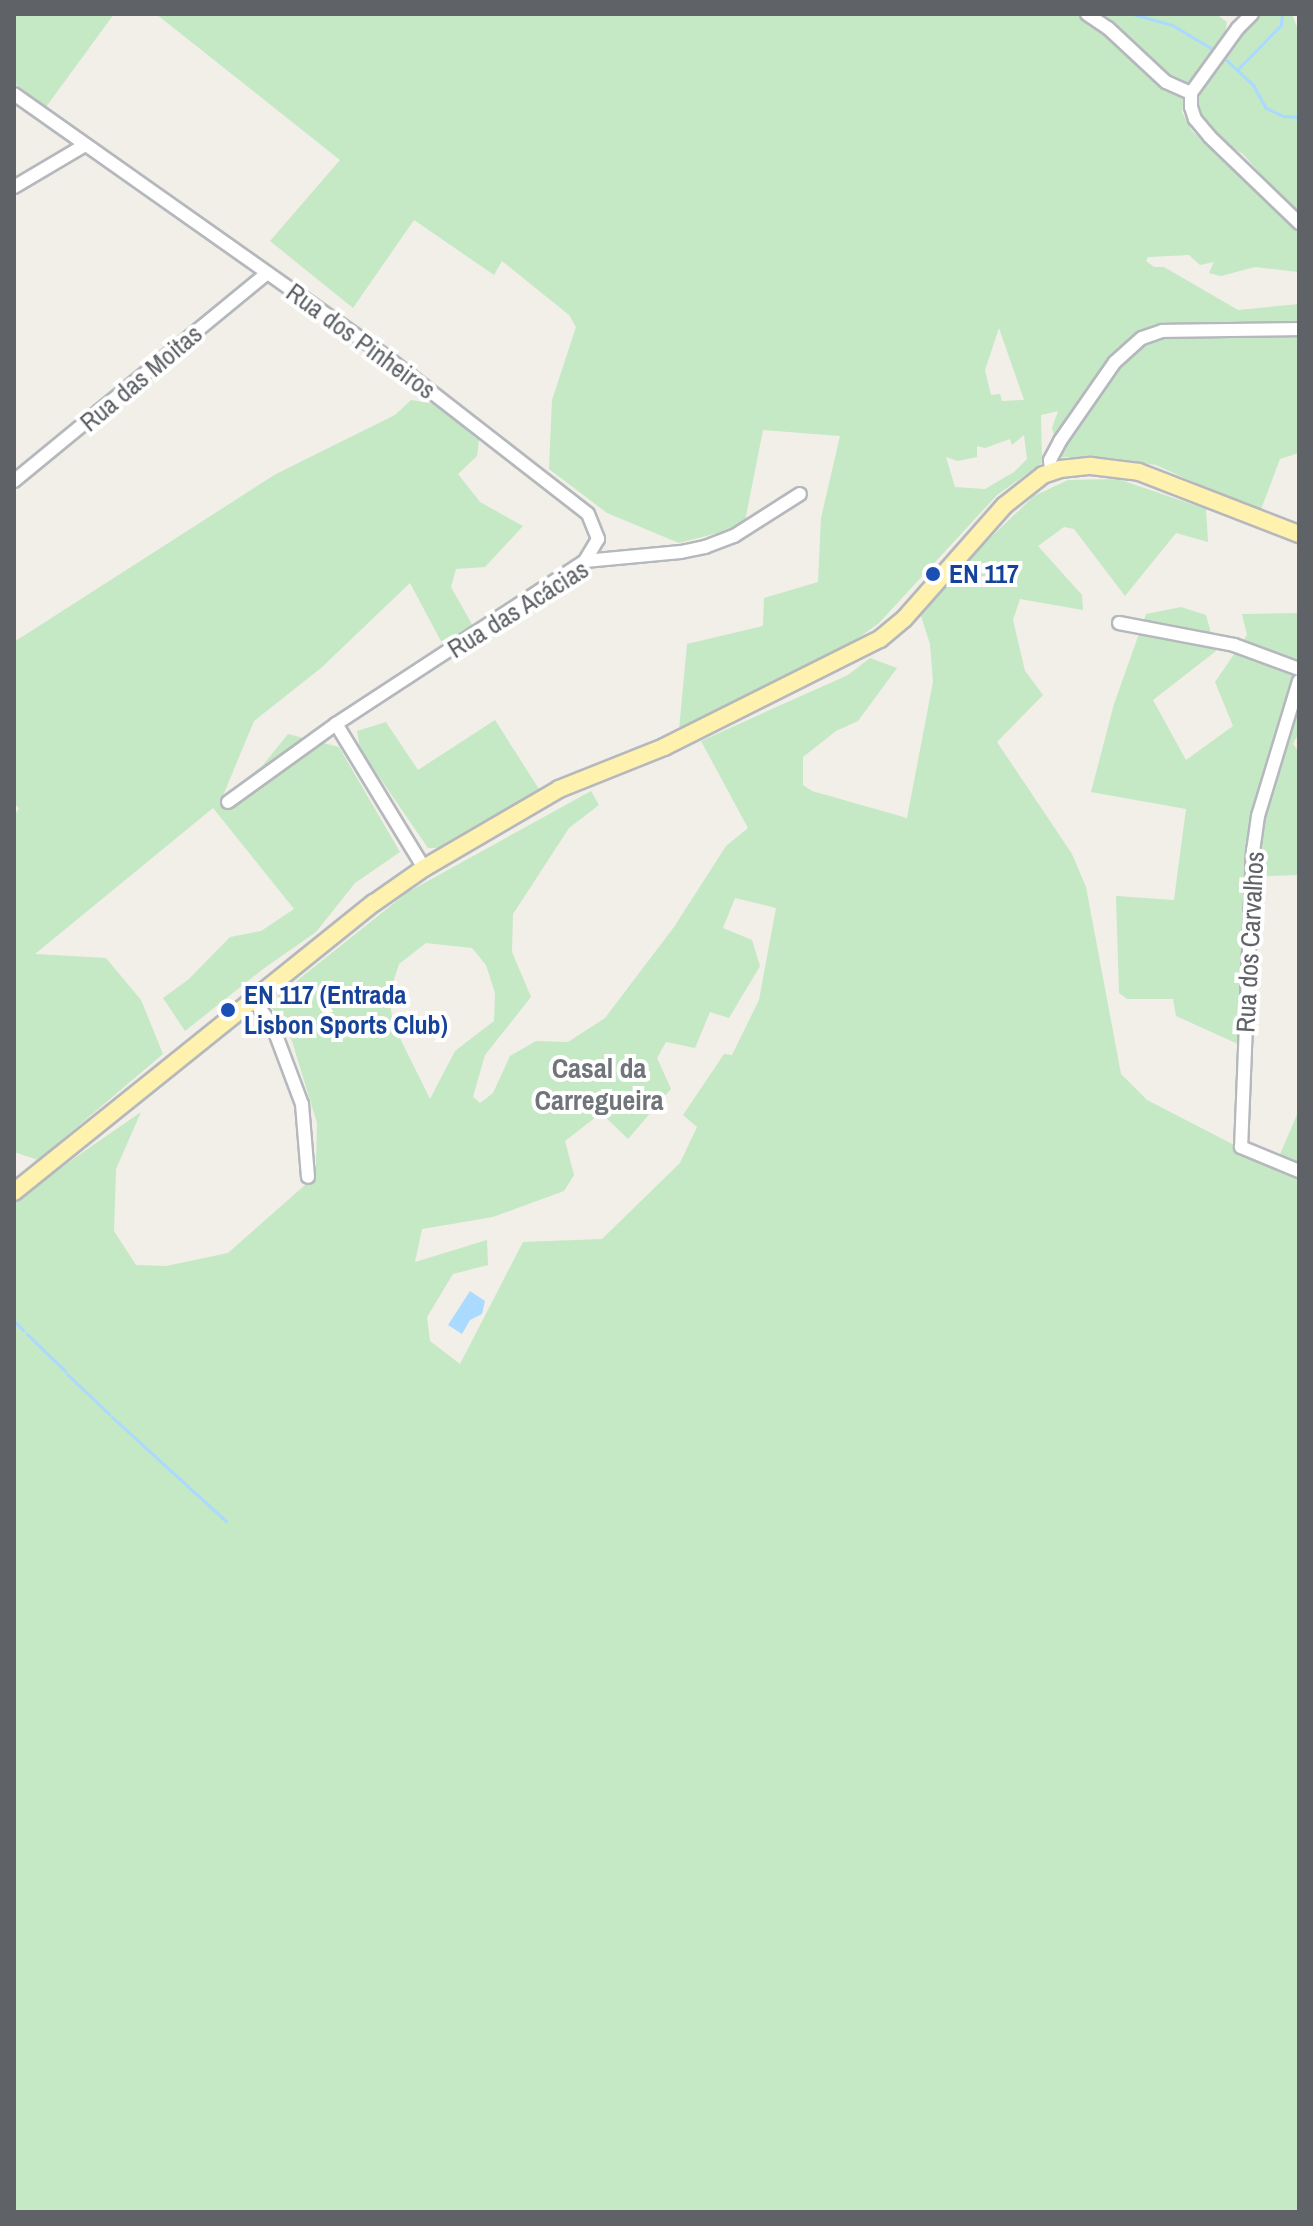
<!DOCTYPE html>
<html>
<head>
<meta charset="utf-8">
<style>
	body { margin:0 }
	#map { position:relative; width:1313px; height:2226px; overflow:hidden; background:#f1efe8; font-family:"Archivo Narrow",sans-serif }
	div>[style] { position:absolute }
	.green>* { inset:0; background:#c5e8c5 }
	.water>* { inset:0; background:#aadaff }
	.stream>* { height:3px; margin:-1.5px; padding:0 1.5px; transform-origin:1.5px; border-radius:1.5px; background:#aadaff }
	.roads { filter:drop-shadow(2px 0 #b5b8bc) drop-shadow(-2px 0 #b5b8bc) drop-shadow(0 2px #b5b8bc) drop-shadow(0 -2px #b5b8bc) }
	.minor>* { height:12px; margin:-6px; padding:0 6px; transform-origin:6px; border-radius:6px; background:#fff }
	.major>* { height:16px; margin:-8px; padding:0 8px; transform-origin:8px; border-radius:8px; background:#fff2af }
	.dots>* { width:22px; height:22px; translate:-50% -50%; box-sizing:border-box; border:4px solid #fff; border-radius:50% }
	span { translate:-50% -50%; white-space:nowrap; text-align:center; line-height:1.15; -webkit-text-stroke:8px #fff; paint-order:stroke }
	.street-label { font-size:26px; color:#5f6368 }
	.transit-label { font-size:26px; color:#164399; font-weight:700 }
	.left { translate:0 -50%; text-align:left }
	.neighbourhood-label { font-size:28px; color:#70757a; font-weight:700 }
	.frame { position:absolute; inset:0; border:16px solid #5f6368; pointer-events:none }
</style>
</head>
<body>
<div id="map">
	<div class="green">
		<i style="clip-path:polygon(14px 14px,114px 14px,46px 107px,14px 83px)"></i>
		<i style="clip-path:polygon(evenodd,156px 14px,1216px 14px,1227px 22px,1223px 43px,1196px 79px,1186px 85px,1182px 112px,1192px 131px,1284px 215px,1299px 235px,1299px 272px,1255px 267px,1221px 276px,1209px 273px,1214px 262px,1200px 265px,1189px 255px,1148px 257px,1146px 261px,1154px 267px,1164px 267px,1238px 310px,1299px 304px,1299px 453px,1280px 459px,1260px 512px,1156px 465px,1113px 458px,1060px 457px,1052px 428px,1058px 411px,1041px 415px,1042px 463px,997px 495px,879px 623px,830px 659px,679px 730px,687px 644px,763px 626px,764px 598px,818px 582px,821px 518px,840px 436px,763px 430px,744px 526px,679px 543px,607px 513px,549px 469px,552px 400px,576px 327px,569px 315px,502px 261px,494px 275px,414px 220px,353px 308px,270px 241px,340px 160px,156px 14px,999px 328px,1024px 400px,1023px 400px,1002px 401px,1000px 394px,991px 395px,985px 370px,999px 328px,156px 14px,1024px 435px,1027px 459px,1014px 472px,985px 489px,955px 487px,946px 457px,958px 461px,977px 457px,977px 446px,985px 448px,1010px 439px,1012px 445px,1024px 435px)"></i>
		<i style="clip-path:polygon(1262px 14px,1292px 14px,1299px 32px,1299px 218px,1243px 154px,1221px 141px,1197px 114px,1198px 94px,1204px 84px,1244px 28px)"></i>
		<i style="clip-path:polygon(411px 400px,435px 404px,479px 439px,477px 456px,458px 474px,480px 502px,523px 526px,485px 567px,456px 569px,451px 587px,474px 628px,443px 645px,410px 583px,321px 668px,254px 721px,222px 798px,263px 765px,288px 734px,339px 747px,400px 852px,355px 883px,316px 932px,263px 969px,185px 1031px,163px 998px,189px 979px,230px 937px,261px 931px,294px 909px,213px 808px,35px 954px,106px 958px,141px 1000px,163px 1054px,38px 1160px,14px 1152px,14px 816px,19px 808px,14px 804px,14px 642px,276px 474px,395px 415px)"></i>
		<i style="clip-path:polygon(evenodd,1118px 479px,1206px 509px,1208px 542px,1176px 533px,1125px 596px,1074px 529px,1064px 527px,1038px 546px,1082px 595px,1083px 610px,1020px 599px,1013px 620px,1025px 671px,1043px 695px,997px 742px,1072px 854px,1086px 887px,1121px 1074px,1147px 1100px,1275px 1166px,1299px 1110px,1299px 2212px,14px 2212px,14px 1200px,141px 1112px,116px 1169px,114px 1231px,136px 1265px,166px 1266px,228px 1253px,305px 1185px,316px 1166px,317px 1123px,292px 1041px,269px 1003px,408px 892px,591px 791px,599px 805px,569px 828px,513px 914px,512px 952px,531px 997px,485px 1055px,473px 1097px,480px 1103px,493px 1093px,510px 1056px,536px 1041px,568px 1042px,605px 1018px,674px 927px,726px 846px,748px 828px,701px 741px,848px 675px,870px 658px,897px 668px,858px 721px,836px 731px,803px 757px,803px 785px,812px 791px,907px 818px,933px 682px,930px 644px,920px 613px,958px 569px,1034px 496px,1068px 480px,1118px 479px,735px 898px,776px 908px,759px 1000px,732px 1055px,724px 1054px,683px 1115px,697px 1127px,680px 1163px,602px 1239px,523px 1242px,460px 1364px,430px 1341px,427px 1317px,453px 1274px,488px 1265px,487px 1240px,415px 1262px,422px 1229px,493px 1217px,564px 1191px,574px 1175px,565px 1141px,601px 1113px,628px 1139px,671px 1089px,657px 1058px,666px 1042px,695px 1048px,710px 1012px,729px 1018px,760px 966px,752px 940px,723px 928px,735px 898px,1118px 479px,426px 943px,472px 948px,486px 965px,495px 993px,494px 1021px,455px 1051px,430px 1099px,393px 1024px,389px 995px,399px 964px,426px 943px)"></i>
		<i style="clip-path:polygon(1181px 607px,1206px 615px,1216px 651px,1153px 700px,1186px 760px,1233px 726px,1215px 682px,1247px 635px,1242px 614px,1299px 613px,1299px 663px,1295px 676px,1299px 678px,1299px 732px,1293px 744px,1299px 752px,1299px 875px,1246px 877px,1238px 1044px,1176px 1016px,1173px 999px,1127px 999px,1119px 993px,1116px 896px,1174px 900px,1186px 809px,1091px 792px,1114px 704px,1146px 614px)"></i>
		<i style="clip-path:polygon(495px 720px,539px 789px,441px 848px,428px 848px,360px 749px,357px 731px,386px 722px,418px 770px)"></i>
	</div>
	<div class="water">
		<i style="clip-path:polygon(470px 1291px,485px 1301px,482px 1314px,470px 1320px,462px 1334px,448px 1325px)"></i>
	</div>
	<div class="stream">
		<i style="left:1133px;top:14px;width:41px;rotate:15.8deg"></i>
		<i style="left:1172px;top:25px;width:51px;rotate:30.6deg"></i>
		<i style="left:1223px;top:57px;width:41px;rotate:43deg"></i>
		<i style="left:1253px;top:85px;width:26px;rotate:61deg"></i>
		<i style="left:1266px;top:108px;width:19px;rotate:25deg"></i>
		<i style="left:1283px;top:116px;width:16px;rotate:4deg"></i>
		<i style="left:1238px;top:69px;width:62px;rotate:-45.7deg"></i>
		<i style="left:1281px;top:25px;width:11px;rotate:-85deg"></i>
		<i style="left:14px;top:1321px;width:13px;rotate:45deg"></i>
		<i style="left:27px;top:1334px;width:53px;rotate:44.2deg"></i>
		<i style="left:67px;top:1374px;width:58px;rotate:43.6deg"></i>
		<i style="left:112px;top:1417px;width:154px;rotate:42.4deg"></i>
	</div>
	<div class="roads">
		<div class="minor">
			<i style="left:1087px;top:14px;width:25px;rotate:34deg"></i>
			<i style="left:1108px;top:28px;width:79px;rotate:43deg"></i>
			<i style="left:1166px;top:82px;width:27px;rotate:24deg"></i>
			<i style="left:1252px;top:14px;width:20px;rotate:135deg"></i>
			<i style="left:1238px;top:28px;width:80px;rotate:125.9deg"></i>
			<i style="left:1191px;top:93px;width:14px;rotate:90deg"></i>
			<i style="left:1191px;top:107px;width:13px;rotate:72deg"></i>
			<i style="left:1195px;top:119px;width:23px;rotate:50deg"></i>
			<i style="left:1210px;top:137px;width:124px;rotate:44deg"></i>
			<i style="left:14px;top:94px;width:459px;rotate:35.2deg"></i>
			<i style="left:389px;top:359px;width:252px;rotate:37.9deg"></i>
			<i style="left:588px;top:514px;width:27px;rotate:68deg"></i>
			<i style="left:598px;top:539px;width:26px;rotate:121deg"></i>
			<i style="left:14px;top:187px;width:82px;rotate:-30.6deg"></i>
			<i style="left:1051px;top:471px;width:11px;rotate:-95deg"></i>
			<i style="left:1050px;top:460px;width:21px;rotate:-62deg"></i>
			<i style="left:1060px;top:441px;width:96px;rotate:-55.2deg"></i>
			<i style="left:1115px;top:362px;width:36px;rotate:-42deg"></i>
			<i style="left:1142px;top:338px;width:21px;rotate:-19deg"></i>
			<i style="left:1162px;top:331px;width:137px;rotate:-0.8deg"></i>
			<i style="left:14px;top:481px;width:326px;rotate:-39.4deg"></i>
			<i style="left:1119px;top:623px;width:117px;rotate:10.8deg"></i>
			<i style="left:1234px;top:645px;width:69px;rotate:20.3deg"></i>
			<i style="left:1299px;top:681px;width:141px;rotate:106.9deg"></i>
			<i style="left:1258px;top:816px;width:34px;rotate:98deg"></i>
			<i style="left:1253px;top:850px;width:297px;rotate:92.3deg"></i>
			<i style="left:1241px;top:1147px;width:63px;rotate:22.5deg"></i>
			<i style="left:228px;top:802px;width:133px;rotate:-35.8deg"></i>
			<i style="left:424px;top:868px;width:169px;rotate:-121.4deg"></i>
			<i style="left:336px;top:724px;width:298px;rotate:-33.2deg"></i>
			<i style="left:585px;top:561px;width:96px;rotate:-5.4deg"></i>
			<i style="left:681px;top:552px;width:25px;rotate:-12deg"></i>
			<i style="left:705px;top:547px;width:31px;rotate:-21deg"></i>
			<i style="left:734px;top:536px;width:78px;rotate:-32.5deg"></i>
			<i style="left:253px;top:999px;width:34px;rotate:54deg"></i>
			<i style="left:273px;top:1027px;width:82px;rotate:69.4deg"></i>
			<i style="left:302px;top:1104px;width:73px;rotate:85.3deg"></i>
		</div>
		<div class="major">
			<i style="left:14px;top:1192px;width:462px;rotate:-38.8deg"></i>
			<i style="left:374px;top:903px;width:61px;rotate:-35deg"></i>
			<i style="left:424px;top:868px;width:156px;rotate:-30.3deg"></i>
			<i style="left:559px;top:789px;width:113px;rotate:-21.8deg"></i>
			<i style="left:664px;top:747px;width:241px;rotate:-26.6deg"></i>
			<i style="left:880px;top:639px;width:31px;rotate:-40deg"></i>
			<i style="left:904px;top:619px;width:152px;rotate:-48.5deg"></i>
			<i style="left:1005px;top:505px;width:48px;rotate:-38.3deg"></i>
			<i style="left:1043px;top:475px;width:18px;rotate:-19deg"></i>
			<i style="left:1060px;top:469px;width:31px;rotate:-6deg"></i>
			<i style="left:1091px;top:466px;width:48px;rotate:7.1deg"></i>
			<i style="left:1139px;top:472px;width:172px;rotate:21.2deg"></i>
		</div>
	</div>
	<div class="dots">
		<i style="left:933px;top:574px;background:#1a4fb4"></i>
		<i style="left:228px;top:1010px;background:#1a4fb4"></i>
	</div>
	<div class="street-label">
		<span style="left:361px;top:341px;rotate:36deg">Rua dos Pinheiros</span>
		<span style="left:141px;top:378px;rotate:-40deg">Rua das Moitas</span>
		<span style="left:518px;top:609px;rotate:-32deg">Rua das Acácias</span>
		<span style="left:1250px;top:942px;rotate:-87deg">Rua dos Carvalhos</span>
	</div>
	<div class="transit-label">
		<span class="left" style="left:949px;top:574px">EN 117</span>
		<span class="left" style="left:244px;top:1010px">EN 117 (Entrada<br>Lisbon Sports Club)</span>
	</div>
	<div class="neighbourhood-label">
		<span style="left:599px;top:1084px">Casal da<br>Carregueira</span>
	</div>
	<div class="frame"></div>
</div>
</body>
</html>
